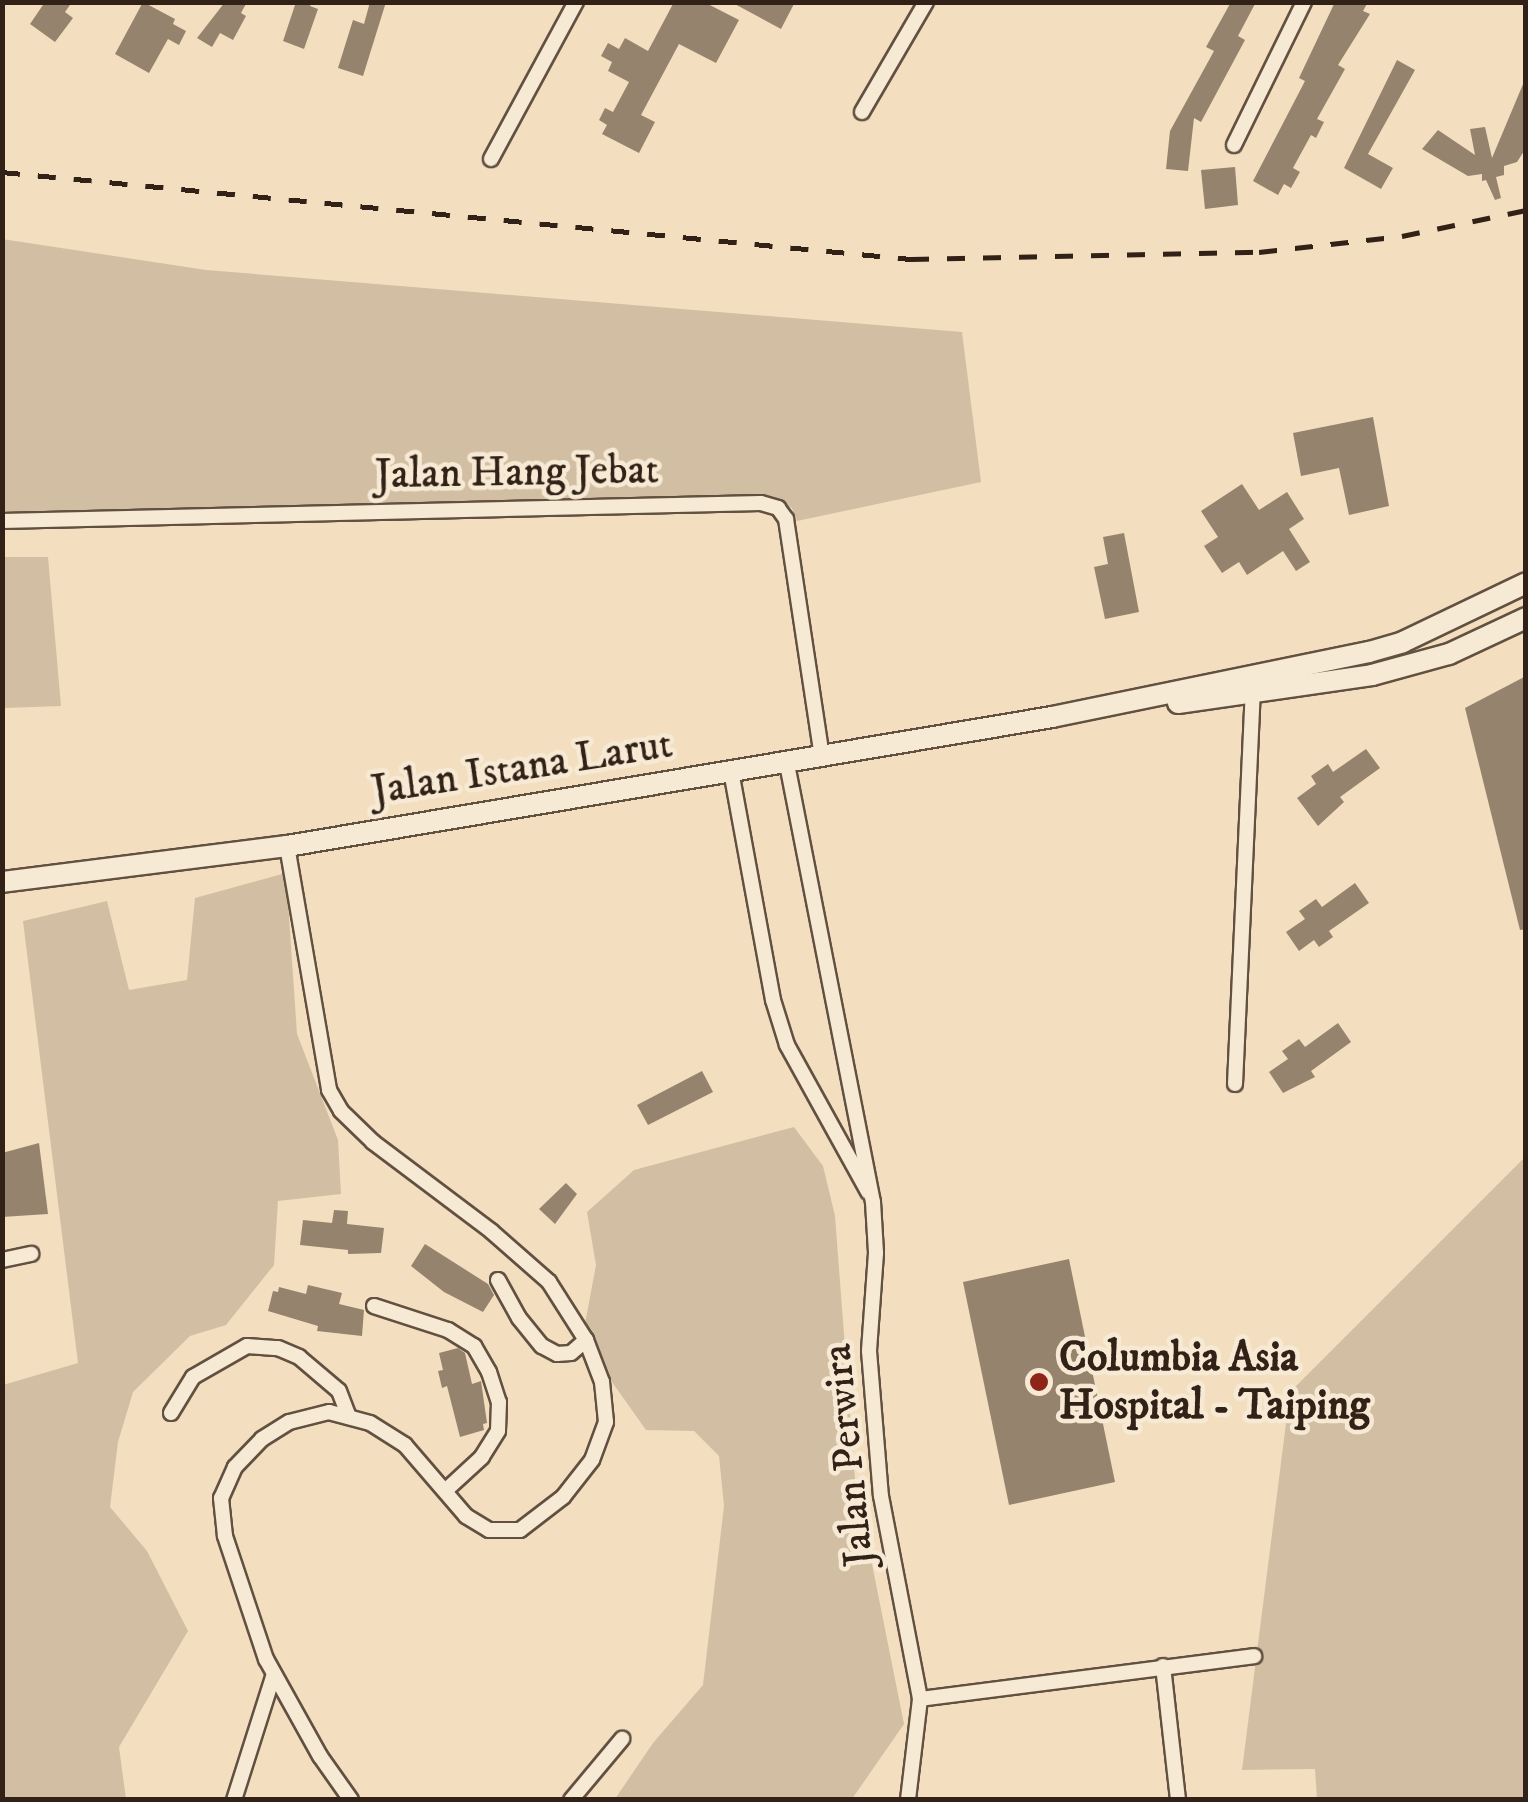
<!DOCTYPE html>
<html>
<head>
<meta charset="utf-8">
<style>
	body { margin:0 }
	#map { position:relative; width:1528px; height:1802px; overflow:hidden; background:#f3debf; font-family:"IM FELL DW Pica",serif }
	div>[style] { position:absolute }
	.green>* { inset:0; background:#d2bea2 }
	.building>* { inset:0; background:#96836e }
	.roads { filter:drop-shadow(2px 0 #625041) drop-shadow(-2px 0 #625041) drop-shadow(0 2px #625041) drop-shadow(0 -2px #625041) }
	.minor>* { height:14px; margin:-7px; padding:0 7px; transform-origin:7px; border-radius:7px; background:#f7ead5 }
	.secondary>* { height:20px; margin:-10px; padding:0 10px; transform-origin:10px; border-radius:10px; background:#f7ead5 }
	.rail>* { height:5px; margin-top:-2.5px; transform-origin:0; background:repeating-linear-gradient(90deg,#322117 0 18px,transparent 0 36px) }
	.dots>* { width:28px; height:28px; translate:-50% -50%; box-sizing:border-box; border:5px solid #f7ead5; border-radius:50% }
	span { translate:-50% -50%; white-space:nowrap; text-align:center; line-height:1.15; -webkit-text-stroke:9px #f7ead5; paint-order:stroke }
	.street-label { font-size:42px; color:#322117 }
	.poi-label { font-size:42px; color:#322117; font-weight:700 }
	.left { translate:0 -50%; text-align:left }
	.frame { position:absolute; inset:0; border:5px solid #322117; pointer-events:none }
</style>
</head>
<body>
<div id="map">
	<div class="green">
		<i style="clip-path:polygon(2px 239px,206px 270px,962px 332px,981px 482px,797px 521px,792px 508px,770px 497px,3px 517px)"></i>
		<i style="clip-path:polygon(2px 557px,48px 557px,61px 706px,3px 708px)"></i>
		<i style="clip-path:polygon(286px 873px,297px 1034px,338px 1140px,341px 1194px,278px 1201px,274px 1265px,226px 1325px,190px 1336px,133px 1392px,118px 1442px,110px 1507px,147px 1551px,188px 1631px,119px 1747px,126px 1799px,3px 1800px,3px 1385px,78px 1363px,23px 921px,107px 901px,129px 990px,187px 980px,195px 898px)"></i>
		<i style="clip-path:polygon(794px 1127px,823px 1166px,835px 1216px,855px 1479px,904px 1724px,852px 1799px,615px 1799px,653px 1743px,703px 1685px,724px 1506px,719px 1456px,694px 1431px,646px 1430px,612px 1382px,585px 1324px,596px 1265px,587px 1212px,634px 1170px)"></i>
		<i style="clip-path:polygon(1525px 1157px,1525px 1799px,1317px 1799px,1315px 1769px,1242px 1770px,1290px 1392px)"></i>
	</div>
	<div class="building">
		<i style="clip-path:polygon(45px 2px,72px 2px,65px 12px,73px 18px,55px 42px,30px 24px)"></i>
		<i style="clip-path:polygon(143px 2px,175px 19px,173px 24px,186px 31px,179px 45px,168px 39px,149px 73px,115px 54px)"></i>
		<i style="clip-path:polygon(225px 2px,247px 2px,241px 13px,246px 16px,233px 40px,220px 33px,212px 47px,197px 38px)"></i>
		<i style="clip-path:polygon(296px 2px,312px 2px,310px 6px,318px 9px,304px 49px,283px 41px)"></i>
		<i style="clip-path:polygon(370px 2px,386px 2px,363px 76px,338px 68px,353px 20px,364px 24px)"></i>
		<i style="clip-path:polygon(674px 2px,704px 2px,739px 20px,716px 63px,679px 44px,641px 115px,655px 122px,639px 153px,602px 134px,607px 125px,599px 120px,605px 108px,613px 112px,629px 82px,608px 71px,612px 62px,601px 56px,608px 43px,619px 49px,625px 38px,648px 51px)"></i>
		<i style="clip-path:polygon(731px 2px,795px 2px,781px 29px)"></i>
		<i style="clip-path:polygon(1231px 2px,1256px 2px,1238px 36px,1245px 40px,1201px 122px,1194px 118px,1188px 171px,1166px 169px,1170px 131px,1214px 51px,1206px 47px)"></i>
		<i style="clip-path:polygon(1335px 2px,1368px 2px,1363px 11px,1370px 14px,1338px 65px,1345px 69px,1317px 119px,1324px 122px,1316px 138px,1311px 135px,1293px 168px,1300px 172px,1291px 188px,1284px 184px,1278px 195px,1253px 181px,1305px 81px,1299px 78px)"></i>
		<i style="clip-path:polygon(1397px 60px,1415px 70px,1368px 154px,1393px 168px,1381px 189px,1344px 168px)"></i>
		<i style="clip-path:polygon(1526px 77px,1526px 148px,1517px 162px,1504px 166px,1504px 175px,1496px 177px,1501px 198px,1495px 200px,1486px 180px,1482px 181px,1482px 174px,1468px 176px,1422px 149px,1438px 130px,1475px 155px,1470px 129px,1485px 127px,1492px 158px)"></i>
		<i style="clip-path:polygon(1235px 167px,1238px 205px,1205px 209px,1201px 170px)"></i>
		<i style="clip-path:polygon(1373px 417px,1389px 506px,1349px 515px,1339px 468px,1301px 476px,1293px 433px)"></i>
		<i style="clip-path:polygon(1242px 484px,1259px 510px,1287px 492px,1304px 519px,1289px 529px,1310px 562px,1296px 571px,1283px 551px,1247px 575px,1239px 562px,1222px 573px,1204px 546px,1218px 537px,1201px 511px)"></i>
		<i style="clip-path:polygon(1124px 533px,1139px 612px,1105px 619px,1094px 567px,1108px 564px,1103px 537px)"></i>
		<i style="clip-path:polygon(1526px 676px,1526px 929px,1520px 930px,1465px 708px)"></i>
		<i style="clip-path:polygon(1366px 749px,1380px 768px,1340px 797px,1344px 802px,1318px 826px,1297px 798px,1316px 784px,1311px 776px,1328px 764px,1333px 772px)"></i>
		<i style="clip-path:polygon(1355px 883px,1369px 903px,1329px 931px,1333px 937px,1319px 947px,1314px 940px,1299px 951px,1286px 932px,1305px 919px,1299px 911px,1316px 899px,1322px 907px)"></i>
		<i style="clip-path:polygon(1338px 1023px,1351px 1042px,1311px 1071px,1315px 1077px,1283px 1093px,1269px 1072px,1288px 1059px,1282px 1051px,1299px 1039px,1305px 1047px)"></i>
		<i style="clip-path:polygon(702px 1071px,713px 1092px,648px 1125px,637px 1105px)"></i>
		<i style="clip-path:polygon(39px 1143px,48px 1214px,2px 1217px,2px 1153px)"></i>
		<i style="clip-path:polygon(566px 1183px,577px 1194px,555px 1224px,539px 1209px)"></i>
		<i style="clip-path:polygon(334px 1210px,348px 1211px,347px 1224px,384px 1228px,381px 1253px,348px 1254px,348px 1250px,300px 1245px,303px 1220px,332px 1223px)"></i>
		<i style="clip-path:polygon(425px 1244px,488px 1284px,494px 1295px,483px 1312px,444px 1292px,411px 1266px)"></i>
		<i style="clip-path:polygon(1069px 1259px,1115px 1482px,1009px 1505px,963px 1282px)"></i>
		<i style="clip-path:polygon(308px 1285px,342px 1293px,339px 1304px,364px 1310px,362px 1336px,317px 1331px,318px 1326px,268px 1311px,273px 1291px,278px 1292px,279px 1287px,306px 1294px)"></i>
		<i style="clip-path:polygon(458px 1348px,465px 1353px,472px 1384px,481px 1381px,487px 1423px,483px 1424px,484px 1430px,460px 1437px,447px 1386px,442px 1388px,438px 1371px,443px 1370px,439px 1353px)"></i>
	</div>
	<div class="roads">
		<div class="minor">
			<i style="left:862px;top:112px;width:127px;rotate:-59.8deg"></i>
			<i style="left:1234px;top:145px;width:159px;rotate:-63.9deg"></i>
			<i style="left:491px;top:159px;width:179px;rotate:-61.6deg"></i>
			<i style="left:2px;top:521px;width:759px;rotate:-1.36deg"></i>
			<i style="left:761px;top:503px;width:18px;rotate:16deg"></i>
			<i style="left:778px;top:508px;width:14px;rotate:54deg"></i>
			<i style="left:786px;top:519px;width:240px;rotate:81.4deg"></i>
			<i style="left:787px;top:764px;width:446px;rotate:78.9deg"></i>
			<i style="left:873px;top:1202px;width:51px;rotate:86.6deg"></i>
			<i style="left:876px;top:1253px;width:98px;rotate:94.1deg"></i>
			<i style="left:869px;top:1351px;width:145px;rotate:85.3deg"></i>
			<i style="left:881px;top:1496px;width:207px;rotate:79.1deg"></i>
			<i style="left:920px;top:1699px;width:102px;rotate:96.8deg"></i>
			<i style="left:731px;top:771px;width:233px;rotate:79.6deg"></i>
			<i style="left:773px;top:1000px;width:47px;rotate:72.7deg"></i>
			<i style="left:787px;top:1045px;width:168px;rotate:61.1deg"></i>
			<i style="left:287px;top:846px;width:248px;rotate:80.2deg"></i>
			<i style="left:329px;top:1090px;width:24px;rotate:60deg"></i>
			<i style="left:341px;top:1111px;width:45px;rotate:44.1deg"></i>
			<i style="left:373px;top:1142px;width:148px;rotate:37deg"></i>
			<i style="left:491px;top:1231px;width:77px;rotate:41.3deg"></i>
			<i style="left:549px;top:1282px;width:69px;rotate:57.5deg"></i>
			<i style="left:586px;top:1340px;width:45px;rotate:69.1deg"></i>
			<i style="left:602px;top:1382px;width:40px;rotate:84.3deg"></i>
			<i style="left:606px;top:1422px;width:40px;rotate:110.2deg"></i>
			<i style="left:592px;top:1460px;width:47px;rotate:128.1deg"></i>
			<i style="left:563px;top:1497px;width:54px;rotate:142.5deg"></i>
			<i style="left:520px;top:1530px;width:31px;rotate:180deg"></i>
			<i style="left:489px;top:1530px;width:27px;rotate:-149deg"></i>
			<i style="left:466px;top:1516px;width:94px;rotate:-130.7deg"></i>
			<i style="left:405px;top:1445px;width:41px;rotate:-147.8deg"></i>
			<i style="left:370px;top:1423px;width:42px;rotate:-165deg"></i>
			<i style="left:329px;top:1412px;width:41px;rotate:166deg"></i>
			<i style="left:289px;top:1422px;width:32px;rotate:148deg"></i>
			<i style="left:262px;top:1439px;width:39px;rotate:134deg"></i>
			<i style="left:235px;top:1467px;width:34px;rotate:114deg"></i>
			<i style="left:221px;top:1498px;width:38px;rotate:84deg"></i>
			<i style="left:225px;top:1536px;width:130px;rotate:71.6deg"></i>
			<i style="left:266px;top:1659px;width:111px;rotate:60.9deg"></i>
			<i style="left:320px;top:1756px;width:54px;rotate:54.8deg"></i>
			<i style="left:1235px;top:1084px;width:390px;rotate:-87.4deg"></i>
			<i style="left:2px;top:1260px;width:30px;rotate:-12deg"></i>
			<i style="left:498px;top:1280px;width:43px;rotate:61.1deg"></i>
			<i style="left:519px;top:1318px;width:36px;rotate:51deg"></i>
			<i style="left:542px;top:1346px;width:17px;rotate:28deg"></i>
			<i style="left:557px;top:1354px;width:14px;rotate:-4deg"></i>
			<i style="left:571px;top:1353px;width:20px;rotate:-41deg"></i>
			<i style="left:374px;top:1306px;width:78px;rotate:18deg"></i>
			<i style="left:448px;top:1330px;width:31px;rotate:32deg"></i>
			<i style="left:474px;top:1346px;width:30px;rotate:60deg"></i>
			<i style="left:489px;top:1372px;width:32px;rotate:72deg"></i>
			<i style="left:499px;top:1402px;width:29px;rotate:92deg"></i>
			<i style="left:498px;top:1431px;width:31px;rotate:122deg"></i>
			<i style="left:482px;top:1457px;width:50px;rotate:137.4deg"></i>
			<i style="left:171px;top:1413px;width:42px;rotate:-58.6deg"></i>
			<i style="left:193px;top:1377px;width:62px;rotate:-29.9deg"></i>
			<i style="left:247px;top:1346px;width:31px;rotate:4deg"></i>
			<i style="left:278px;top:1348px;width:23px;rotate:23deg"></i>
			<i style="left:299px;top:1357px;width:52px;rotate:40.4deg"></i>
			<i style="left:339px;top:1391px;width:28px;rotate:69deg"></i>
			<i style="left:1163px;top:1666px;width:135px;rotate:83.6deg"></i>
			<i style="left:920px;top:1699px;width:337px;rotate:-7.3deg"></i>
			<i style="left:234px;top:1800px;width:132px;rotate:-72.4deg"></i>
			<i style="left:571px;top:1800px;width:80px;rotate:-50.1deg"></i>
		</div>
		<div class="secondary">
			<i style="left:1178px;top:703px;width:196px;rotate:-8.2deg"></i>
			<i style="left:1372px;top:675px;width:80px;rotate:-15.3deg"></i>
			<i style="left:1449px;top:654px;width:85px;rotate:-25.1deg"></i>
			<i style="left:2px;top:882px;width:287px;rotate:-7.2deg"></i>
			<i style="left:287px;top:846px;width:776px;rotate:-9.57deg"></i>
			<i style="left:1052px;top:717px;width:324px;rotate:-11.6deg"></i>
			<i style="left:1369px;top:652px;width:35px;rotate:-16deg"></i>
			<i style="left:1403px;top:642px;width:136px;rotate:-25.6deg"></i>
		</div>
	</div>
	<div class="rail">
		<i style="left:2px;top:172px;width:913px;rotate:5.47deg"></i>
		<i style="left:911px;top:259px;width:348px;rotate:-1.2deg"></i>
		<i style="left:1259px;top:252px;width:144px;rotate:-6.4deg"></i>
		<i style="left:1402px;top:236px;width:127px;rotate:-11.8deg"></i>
	</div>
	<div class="dots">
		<i style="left:1039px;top:1382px;background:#8f2418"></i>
	</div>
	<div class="street-label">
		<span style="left:517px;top:473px;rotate:-1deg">Jalan Hang Jebat</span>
		<span style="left:522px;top:768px;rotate:-9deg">Jalan Istana Larut</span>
		<span style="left:849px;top:1455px;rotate:-96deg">Jalan Perwira</span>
	</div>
	<div class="poi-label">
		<span class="left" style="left:1059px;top:1382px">Columbia Asia<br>Hospital - Taiping</span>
	</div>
	<div class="frame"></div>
</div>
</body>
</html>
